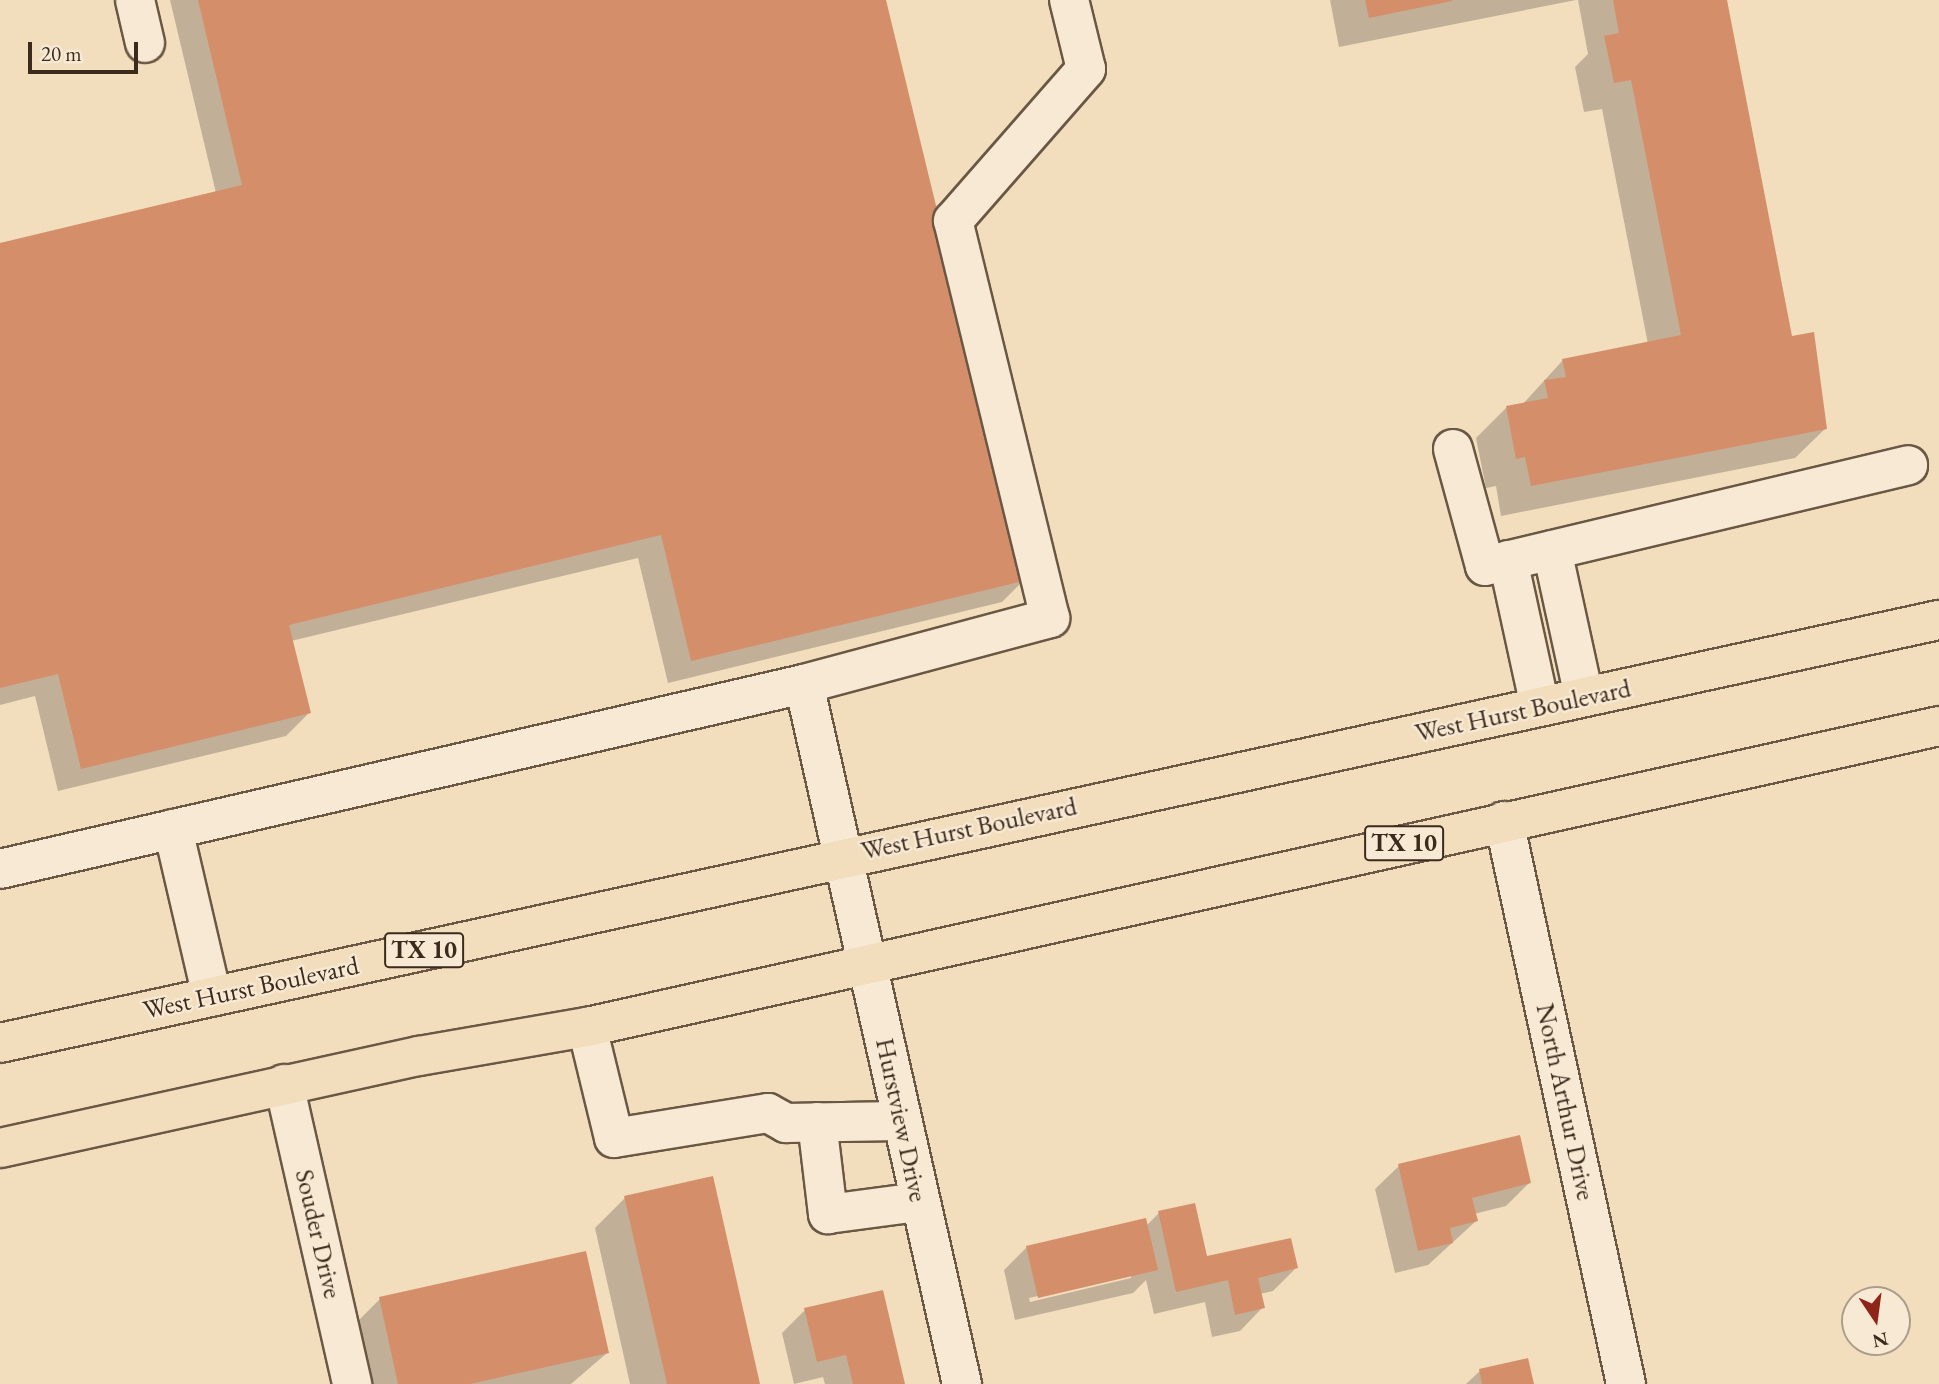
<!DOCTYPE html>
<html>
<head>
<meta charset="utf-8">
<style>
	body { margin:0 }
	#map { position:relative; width:1939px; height:1384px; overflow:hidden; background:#f2ddbd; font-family:"EB Garamond",serif }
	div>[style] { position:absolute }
	.shadow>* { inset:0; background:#0003 }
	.building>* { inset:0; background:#d58e6a }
	.roads { filter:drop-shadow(2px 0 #6a5744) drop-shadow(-2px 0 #6a5744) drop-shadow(0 2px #6a5744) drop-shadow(0 -2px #6a5744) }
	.minor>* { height:38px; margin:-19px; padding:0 19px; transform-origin:19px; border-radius:19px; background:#f7e9d4 }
	.major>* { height:38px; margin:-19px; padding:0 19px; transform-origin:19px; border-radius:19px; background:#f2ddbd }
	span { translate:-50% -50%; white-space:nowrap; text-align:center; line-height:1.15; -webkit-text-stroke:5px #f7e9d4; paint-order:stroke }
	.shield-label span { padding:2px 5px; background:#f7e9d4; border:2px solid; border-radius:5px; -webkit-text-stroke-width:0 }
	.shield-label { font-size:24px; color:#3c2a1c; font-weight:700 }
	.street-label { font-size:26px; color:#3c2a1c }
	.north { position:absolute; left:1841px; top:1286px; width:70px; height:70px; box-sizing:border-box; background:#f7e9d4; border:2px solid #ac9d8a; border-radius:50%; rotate:167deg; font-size:19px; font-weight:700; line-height:28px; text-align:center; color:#3c2a1c }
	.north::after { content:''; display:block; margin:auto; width:24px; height:32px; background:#8f2418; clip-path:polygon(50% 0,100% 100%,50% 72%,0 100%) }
	.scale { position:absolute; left:28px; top:42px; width:110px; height:32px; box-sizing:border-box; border:4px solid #3c2a1c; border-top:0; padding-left:9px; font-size:21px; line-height:24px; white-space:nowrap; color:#3c2a1c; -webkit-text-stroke:5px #f7e9d4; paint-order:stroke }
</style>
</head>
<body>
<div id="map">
	<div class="shadow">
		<i style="clip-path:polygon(170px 0,885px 0,1025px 579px,1002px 602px,668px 683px,638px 558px,291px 641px,309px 713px,286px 736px,58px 791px,35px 696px,0 705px,0 245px,216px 193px)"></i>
		<i style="clip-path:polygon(1330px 0,1576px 0,1339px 47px)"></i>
		<i style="clip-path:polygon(1578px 0,1725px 0,1791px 338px,1826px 428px,1795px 458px,1501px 516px,1496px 486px,1486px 488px,1476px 438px,1506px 408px,1522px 405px,1563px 360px,1648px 344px,1602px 109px,1584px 112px,1575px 67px,1588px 54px)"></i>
		<i style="clip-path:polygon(1399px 1166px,1529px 1183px,1506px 1206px,1474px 1214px,1476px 1221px,1428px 1265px,1395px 1273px,1375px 1189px)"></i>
		<i style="clip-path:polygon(625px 1198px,758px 1384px,630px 1384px,595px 1228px)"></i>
		<i style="clip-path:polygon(evenodd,1159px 1213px,1206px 1258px,1296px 1268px,1273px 1291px,1260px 1294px,1263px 1307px,1240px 1331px,1212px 1337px,1205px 1302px,1154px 1314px,1146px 1280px,1133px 1293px,1015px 1320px,1004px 1270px,1027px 1247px,1146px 1226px,1159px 1213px,1131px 1275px,1131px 1278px,1030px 1302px,1029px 1298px,1131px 1275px)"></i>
		<i style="clip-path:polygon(380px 1299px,607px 1353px,571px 1384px,362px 1384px,350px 1329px)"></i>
		<i style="clip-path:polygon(805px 1310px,903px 1384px,825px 1384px,823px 1377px,794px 1384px,782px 1333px)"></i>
		<i style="clip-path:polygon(1480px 1371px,1533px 1384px,1466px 1384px)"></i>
	</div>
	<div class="building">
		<i style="clip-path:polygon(198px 0,886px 0,1027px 580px,691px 661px,661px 535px,289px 625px,311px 713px,81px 769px,58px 674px,0 688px,0 243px,242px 185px)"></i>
		<i style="clip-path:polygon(1365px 0,1452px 0,1452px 1px,1369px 18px)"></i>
		<i style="clip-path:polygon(1613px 0,1727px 0,1792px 336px,1814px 332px,1827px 429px,1531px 486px,1525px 457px,1516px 459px,1506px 406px,1548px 398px,1544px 380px,1566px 377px,1562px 359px,1681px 335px,1631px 80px,1614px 83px,1604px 36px,1619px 33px)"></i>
		<i style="clip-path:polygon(1520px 1135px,1531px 1183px,1472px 1198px,1478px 1221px,1450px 1228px,1453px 1243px,1418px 1251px,1398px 1164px)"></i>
		<i style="clip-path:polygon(713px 1176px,760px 1384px,667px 1384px,624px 1196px)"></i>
		<i style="clip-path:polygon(1195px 1203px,1207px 1256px,1291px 1238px,1298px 1268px,1258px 1278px,1265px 1308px,1235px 1315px,1228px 1280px,1176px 1292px,1158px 1211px)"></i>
		<i style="clip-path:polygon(1146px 1218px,1158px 1270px,1038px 1298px,1026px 1246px)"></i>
		<i style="clip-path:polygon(586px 1251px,609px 1353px,470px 1384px,398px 1384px,379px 1297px)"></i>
		<i style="clip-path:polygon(883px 1290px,905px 1384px,853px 1384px,846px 1355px,817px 1362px,804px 1308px)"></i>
		<i style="clip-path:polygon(1528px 1358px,1534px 1384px,1482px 1384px,1479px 1369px)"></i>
	</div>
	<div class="roads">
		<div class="minor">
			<i style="left:135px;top:0;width:44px;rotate:76.9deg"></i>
			<i style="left:1453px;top:449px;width:121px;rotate:74.7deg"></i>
			<i style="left:1485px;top:566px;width:435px;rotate:-13.4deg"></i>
			<i style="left:1552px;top:550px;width:150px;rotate:77.7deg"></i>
			<i style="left:1508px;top:560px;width:150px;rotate:77.7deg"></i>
			<i style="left:804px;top:684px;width:255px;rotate:-15deg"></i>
			<i style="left:1050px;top:618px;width:409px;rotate:-103.7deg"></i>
			<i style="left:953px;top:221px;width:202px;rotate:-48.8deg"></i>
			<i style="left:1086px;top:69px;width:71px;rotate:-103.8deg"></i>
			<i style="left:1504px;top:821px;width:576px;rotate:77.77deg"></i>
			<i style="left:173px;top:829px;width:172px;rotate:76.9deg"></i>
			<i style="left:0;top:869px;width:825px;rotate:-12.96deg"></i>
			<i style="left:804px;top:684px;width:718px;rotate:77.28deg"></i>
			<i style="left:587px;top:1027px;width:114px;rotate:76.3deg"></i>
			<i style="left:614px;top:1138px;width:156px;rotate:-9.2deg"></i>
			<i style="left:768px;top:1113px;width:21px;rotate:29deg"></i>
			<i style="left:786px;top:1123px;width:113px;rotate:-1deg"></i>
			<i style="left:284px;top:1084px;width:308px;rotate:77.2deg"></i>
			<i style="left:817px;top:1122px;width:93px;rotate:83.2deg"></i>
			<i style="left:828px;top:1214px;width:91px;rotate:-7.6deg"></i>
		</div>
		<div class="major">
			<i style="left:0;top:1043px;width:1985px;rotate:-12.31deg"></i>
			<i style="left:0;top:1148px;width:429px;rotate:-12.4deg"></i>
			<i style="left:419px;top:1056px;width:170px;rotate:-9.8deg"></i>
			<i style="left:587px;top:1027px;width:1385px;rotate:-12.55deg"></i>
		</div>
	</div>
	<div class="shield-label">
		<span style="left:1404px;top:843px">TX 10</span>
		<span style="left:424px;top:950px">TX 10</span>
	</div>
	<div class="street-label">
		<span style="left:1523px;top:711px;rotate:-12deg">West Hurst Boulevard</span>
		<span style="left:969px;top:829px;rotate:-12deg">West Hurst Boulevard</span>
		<span style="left:251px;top:988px;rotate:-12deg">West Hurst Boulevard</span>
		<span style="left:1565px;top:1102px;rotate:78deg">North Arthur Drive</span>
		<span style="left:901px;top:1120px;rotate:78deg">Hurstview Drive</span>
		<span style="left:318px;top:1234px;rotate:77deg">Souder Drive</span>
	</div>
	<div class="north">N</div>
	<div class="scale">20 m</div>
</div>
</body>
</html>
